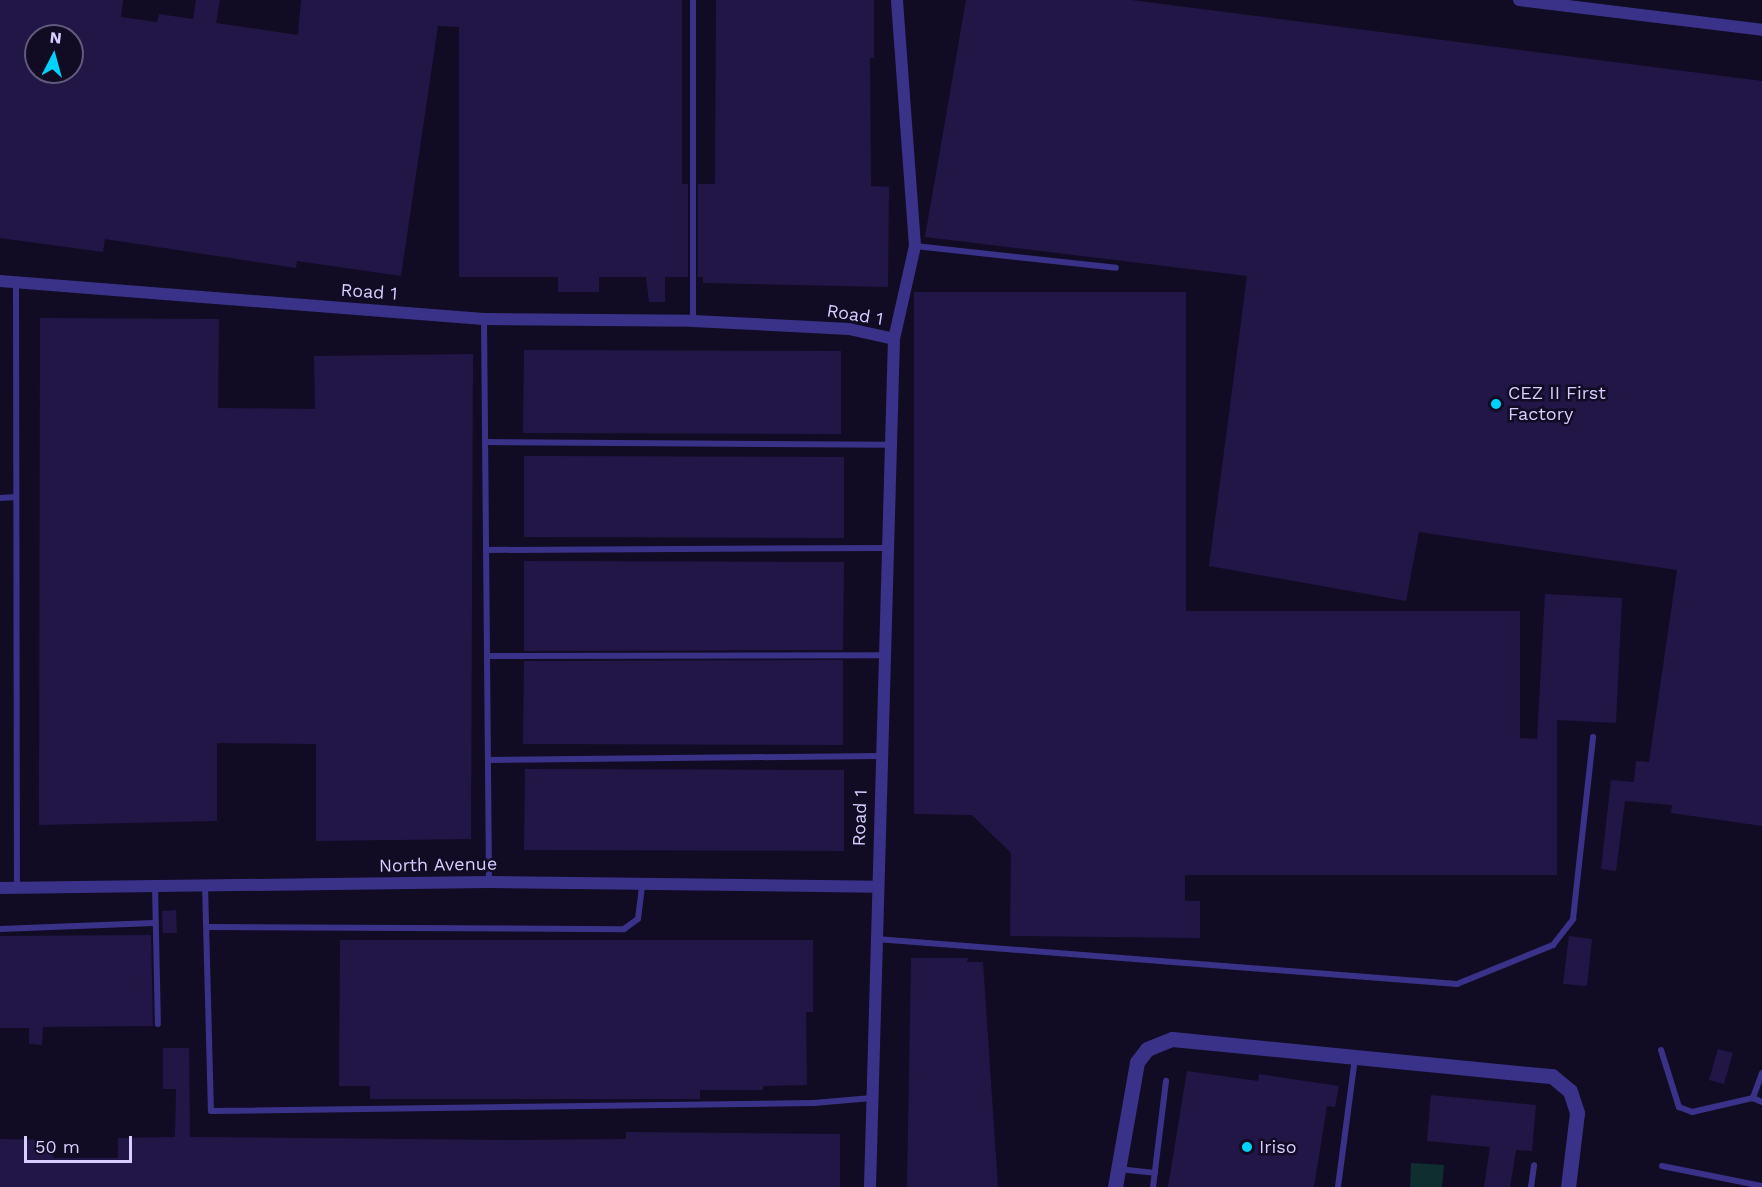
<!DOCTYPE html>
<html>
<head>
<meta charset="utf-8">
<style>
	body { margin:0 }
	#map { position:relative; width:1762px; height:1187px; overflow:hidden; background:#110c24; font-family:"Work Sans",sans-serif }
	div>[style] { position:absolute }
	.green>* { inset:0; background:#0e2e2f }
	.building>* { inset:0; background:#221647 }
	.service>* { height:6px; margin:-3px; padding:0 3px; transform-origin:3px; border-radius:3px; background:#3a3288 }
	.minor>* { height:12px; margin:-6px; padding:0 6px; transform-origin:6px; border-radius:6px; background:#3a3288 }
	.tertiary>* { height:15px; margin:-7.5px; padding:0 7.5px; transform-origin:7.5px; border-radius:7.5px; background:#3a3288 }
	.dots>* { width:16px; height:16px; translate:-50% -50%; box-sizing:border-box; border:3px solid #110c24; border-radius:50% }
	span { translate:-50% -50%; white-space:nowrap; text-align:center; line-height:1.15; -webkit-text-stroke:5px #110c24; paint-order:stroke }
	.street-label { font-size:18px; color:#d7ceff }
	.poi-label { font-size:18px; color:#d7ceff }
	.left { translate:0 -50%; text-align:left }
	.north { position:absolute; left:24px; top:24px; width:60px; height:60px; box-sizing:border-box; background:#110c24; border:2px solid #605a7c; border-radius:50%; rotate:6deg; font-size:16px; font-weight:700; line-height:24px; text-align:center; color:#d7ceff }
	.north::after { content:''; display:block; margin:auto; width:21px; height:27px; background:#00d2f9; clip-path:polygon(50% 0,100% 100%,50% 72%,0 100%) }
	.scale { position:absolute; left:24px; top:1136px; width:108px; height:27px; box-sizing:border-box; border:3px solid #d7ceff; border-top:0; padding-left:8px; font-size:18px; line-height:21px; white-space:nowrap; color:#d7ceff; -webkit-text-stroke:4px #110c24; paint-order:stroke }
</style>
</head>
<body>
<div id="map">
	<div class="green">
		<i style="clip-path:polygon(1411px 1163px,1444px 1165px,1442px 1187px,1410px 1187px)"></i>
	</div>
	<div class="building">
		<i style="clip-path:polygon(evenodd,0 0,123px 0,121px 17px,157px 22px,159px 14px,193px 19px,196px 0,220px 0,216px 23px,298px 35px,301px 0,682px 0,682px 184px,688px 184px,688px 277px,665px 277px,665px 302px,649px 302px,646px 277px,599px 277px,599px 292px,558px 292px,558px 277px,459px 277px,459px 27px,438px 26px,401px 276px,297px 261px,296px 268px,105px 239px,103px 252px,0 238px,0 0,36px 36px,72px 36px,72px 72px,36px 72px,36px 36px)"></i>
		<i style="clip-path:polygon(716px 0,874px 0,874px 58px,870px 58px,871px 186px,889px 187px,888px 287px,703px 283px,703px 277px,698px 277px,698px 184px,715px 184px)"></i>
		<i style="clip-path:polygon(966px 0,1131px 0,1762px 81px,1762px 826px,1671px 813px,1672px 805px,1625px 801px,1616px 871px,1601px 869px,1611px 780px,1634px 782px,1636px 761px,1649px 762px,1677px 570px,1419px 532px,1406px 601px,1209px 566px,1247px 276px,925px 237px)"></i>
		<i style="clip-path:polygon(914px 292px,1186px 292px,1186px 611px,1520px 611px,1520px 738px,1537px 739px,1545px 594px,1622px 598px,1616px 723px,1557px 720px,1557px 875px,1185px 875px,1185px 901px,1200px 901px,1200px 938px,1010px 936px,1011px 853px,972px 815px,914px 814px)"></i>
		<i style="clip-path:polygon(40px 318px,219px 319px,218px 408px,315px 409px,314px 356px,473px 354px,471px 839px,316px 841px,316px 744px,217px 743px,217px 821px,39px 825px)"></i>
		<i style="clip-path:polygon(524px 350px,841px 351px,841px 434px,523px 433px)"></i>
		<i style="clip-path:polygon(524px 456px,844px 457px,844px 538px,524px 537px)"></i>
		<i style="clip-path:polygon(524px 561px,844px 562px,843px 650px,524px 651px)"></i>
		<i style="clip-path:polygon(843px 660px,843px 745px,523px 744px,524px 661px)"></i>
		<i style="clip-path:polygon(525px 769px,844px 770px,844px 851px,524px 850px)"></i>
		<i style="clip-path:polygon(176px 910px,177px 933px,163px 933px,162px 911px)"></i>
		<i style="clip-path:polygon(151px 935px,153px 1026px,43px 1027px,42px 1045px,29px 1044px,29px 1028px,0 1028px,0 936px)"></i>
		<i style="clip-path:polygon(1569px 936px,1592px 939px,1587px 986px,1563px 984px)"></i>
		<i style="clip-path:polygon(340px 940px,813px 940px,813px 1012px,806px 1012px,807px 1085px,763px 1086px,763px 1090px,700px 1090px,700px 1099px,370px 1099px,370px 1086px,339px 1086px)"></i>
		<i style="clip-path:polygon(911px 958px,968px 958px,967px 962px,983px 962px,998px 1187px,907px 1187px)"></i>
		<i style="clip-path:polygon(163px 1048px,189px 1048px,190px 1137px,511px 1140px,626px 1139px,626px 1132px,840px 1134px,840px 1187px,0 1187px,0 1139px,54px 1140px,53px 1158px,118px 1158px,118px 1138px,175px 1137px,176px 1089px,163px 1089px)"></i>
		<i style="clip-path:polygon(1718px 1049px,1733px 1053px,1724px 1084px,1709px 1080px)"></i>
		<i style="clip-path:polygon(1187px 1071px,1258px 1081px,1259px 1074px,1339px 1086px,1335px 1107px,1327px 1106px,1314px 1187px,1168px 1187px)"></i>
		<i style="clip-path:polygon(1431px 1095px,1536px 1105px,1532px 1151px,1516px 1150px,1510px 1187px,1484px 1187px,1490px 1147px,1427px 1141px)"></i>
	</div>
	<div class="service">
		<i style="left:915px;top:246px;width:202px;rotate:6.2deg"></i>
		<i style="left:16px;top:283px;width:605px;rotate:89.91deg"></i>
		<i style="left:484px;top:319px;width:563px;rotate:89.49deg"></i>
		<i style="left:693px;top:321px;width:321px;rotate:-90deg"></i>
		<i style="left:485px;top:442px;width:406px;rotate:0.4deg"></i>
		<i style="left:0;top:498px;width:16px;rotate:-4deg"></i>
		<i style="left:486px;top:550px;width:401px;rotate:-0.3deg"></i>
		<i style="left:489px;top:656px;width:395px;rotate:-0.1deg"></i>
		<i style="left:488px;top:760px;width:392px;rotate:-0.6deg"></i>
		<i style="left:205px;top:885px;width:226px;rotate:88.5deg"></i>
		<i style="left:211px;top:1111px;width:603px;rotate:-0.76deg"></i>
		<i style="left:814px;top:1103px;width:58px;rotate:-4.9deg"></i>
		<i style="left:155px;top:886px;width:138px;rotate:88.8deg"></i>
		<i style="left:207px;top:927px;width:417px;rotate:0.3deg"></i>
		<i style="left:624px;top:929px;width:17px;rotate:-36deg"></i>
		<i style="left:638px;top:919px;width:35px;rotate:-83deg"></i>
		<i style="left:0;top:929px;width:154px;rotate:-2.2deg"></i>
		<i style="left:876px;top:939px;width:583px;rotate:4.43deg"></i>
		<i style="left:1457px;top:984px;width:104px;rotate:-22.1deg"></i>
		<i style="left:1553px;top:945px;width:33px;rotate:-52deg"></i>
		<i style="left:1573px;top:919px;width:183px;rotate:-83.7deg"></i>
		<i style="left:1661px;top:1050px;width:60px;rotate:72.5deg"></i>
		<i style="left:1679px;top:1107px;width:14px;rotate:21deg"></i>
		<i style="left:1692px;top:1112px;width:63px;rotate:-12.9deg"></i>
		<i style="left:1762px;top:1073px;width:27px;rotate:110deg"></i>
		<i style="left:1753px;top:1098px;width:10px;rotate:24deg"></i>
		<i style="left:1662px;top:1166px;width:102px;rotate:11.3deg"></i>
		<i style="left:1118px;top:1169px;width:37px;rotate:6deg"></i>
		<i style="left:1153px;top:1187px;width:107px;rotate:-83deg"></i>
		<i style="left:1338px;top:1187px;width:131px;rotate:-82.5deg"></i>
		<i style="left:1531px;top:1187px;width:22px;rotate:-82deg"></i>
	</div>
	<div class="minor">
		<i style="left:1519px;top:0;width:245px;rotate:7deg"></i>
		<i style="left:0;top:281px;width:485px;rotate:4.5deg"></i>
		<i style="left:484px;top:319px;width:209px;rotate:0.5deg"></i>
		<i style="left:693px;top:321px;width:156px;rotate:2.9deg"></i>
		<i style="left:849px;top:329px;width:46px;rotate:12.5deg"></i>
		<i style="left:0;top:888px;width:489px;rotate:-0.7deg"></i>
		<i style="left:489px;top:882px;width:387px;rotate:0.7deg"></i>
		<i style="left:870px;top:1187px;width:848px;rotate:-88.38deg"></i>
		<i style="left:894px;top:339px;width:95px;rotate:-77.3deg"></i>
		<i style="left:915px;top:246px;width:247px;rotate:-94.2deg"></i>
	</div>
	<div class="tertiary">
		<i style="left:1115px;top:1187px;width:127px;rotate:-80deg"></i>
		<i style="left:1137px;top:1062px;width:16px;rotate:-52deg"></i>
		<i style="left:1147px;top:1049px;width:27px;rotate:-22deg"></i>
		<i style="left:1172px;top:1039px;width:382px;rotate:5.6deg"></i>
		<i style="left:1552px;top:1076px;width:23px;rotate:40deg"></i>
		<i style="left:1570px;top:1091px;width:23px;rotate:72deg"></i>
		<i style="left:1577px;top:1113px;width:75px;rotate:96.9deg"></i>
	</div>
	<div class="dots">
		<i style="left:1496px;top:404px;background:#00d2f9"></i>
		<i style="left:1247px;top:1147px;background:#00d2f9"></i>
	</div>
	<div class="street-label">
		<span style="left:369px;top:292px;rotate:4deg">Road 1</span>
		<span style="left:855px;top:315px;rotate:9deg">Road 1</span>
		<span style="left:860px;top:818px;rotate:-88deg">Road 1</span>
		<span style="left:438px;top:865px;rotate:-1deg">North Avenue</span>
	</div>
	<div class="poi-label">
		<span class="left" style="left:1508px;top:404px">CEZ II First<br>Factory</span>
		<span class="left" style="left:1259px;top:1147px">Iriso</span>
	</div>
	<div class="north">N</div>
	<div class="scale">50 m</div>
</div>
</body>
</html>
